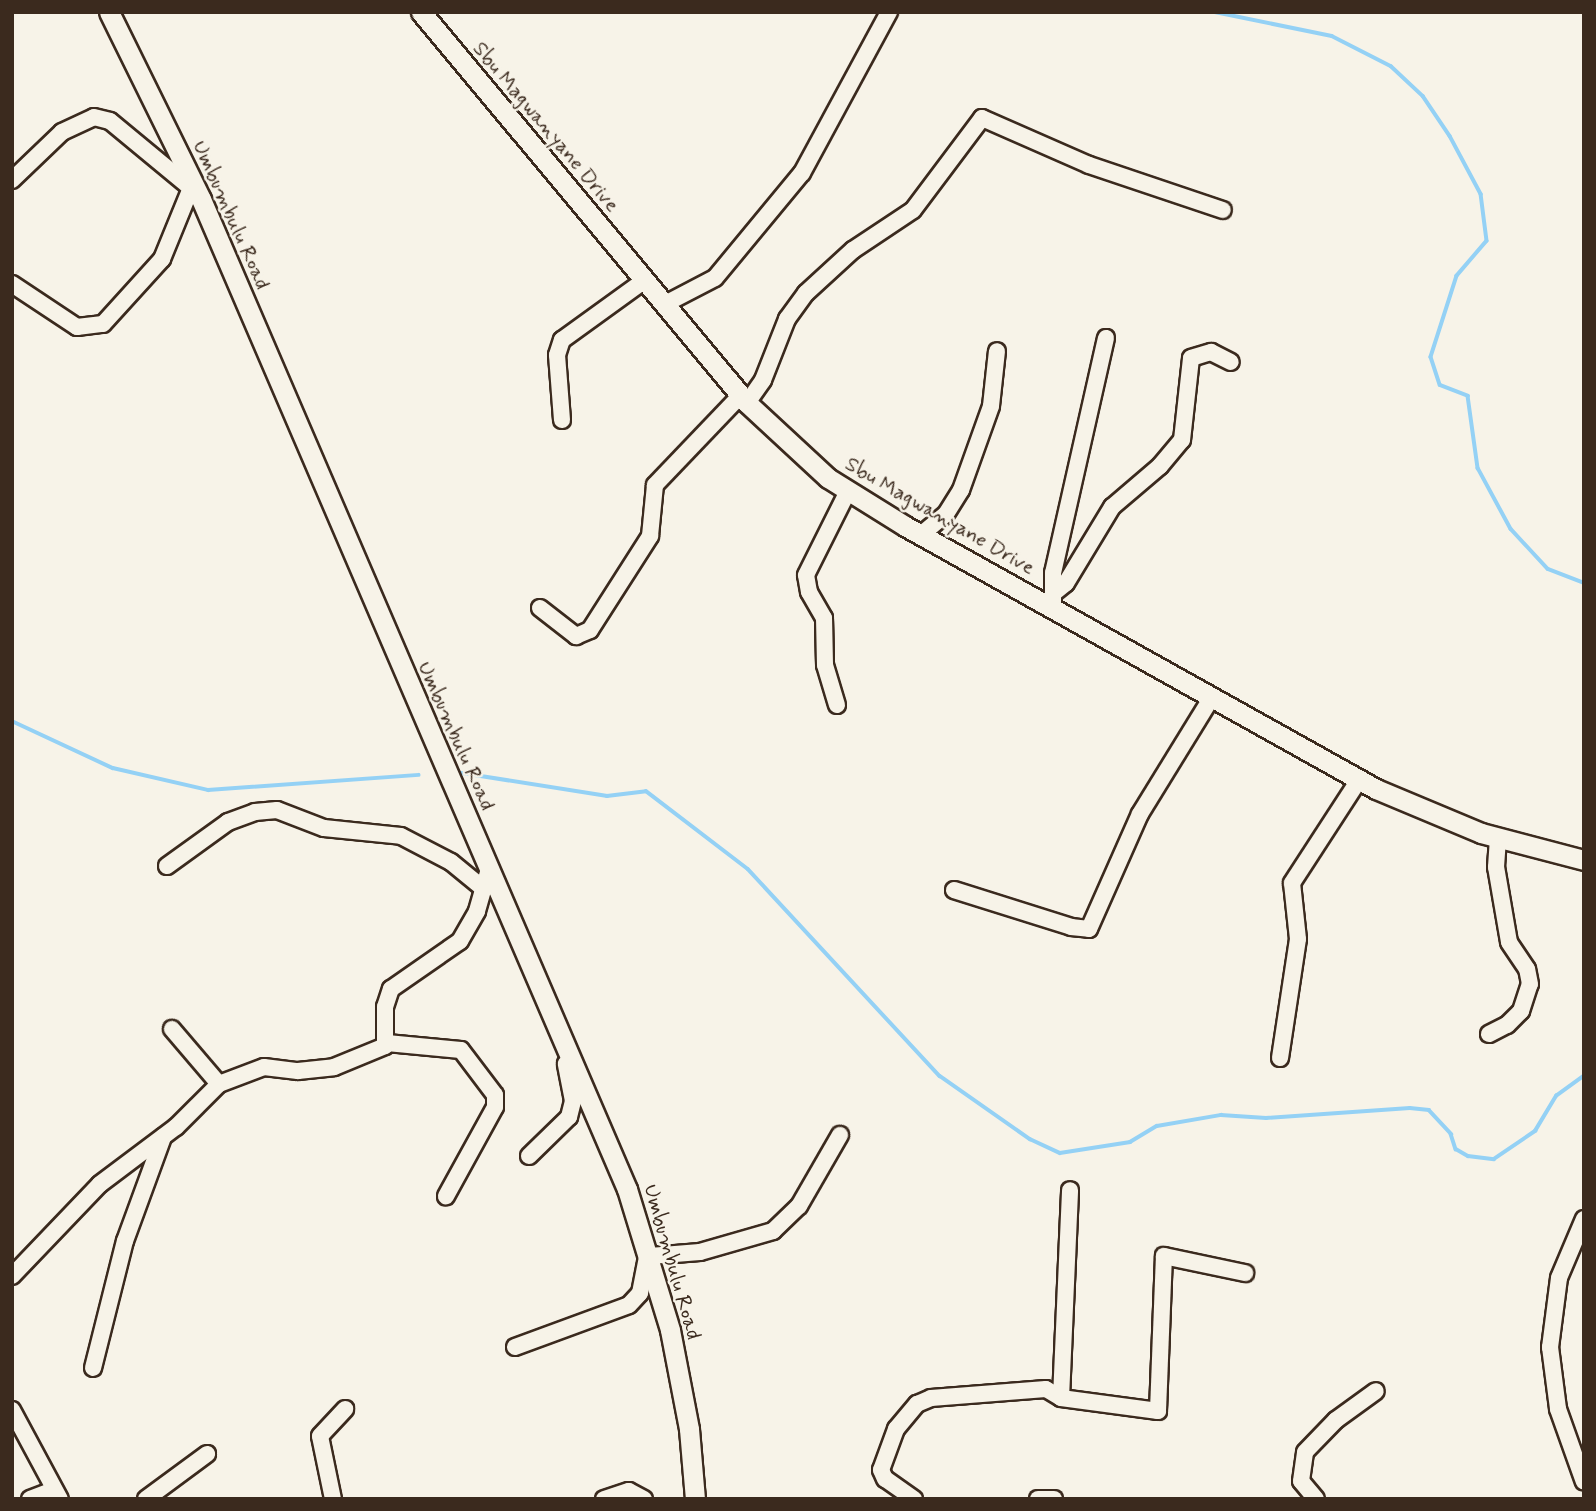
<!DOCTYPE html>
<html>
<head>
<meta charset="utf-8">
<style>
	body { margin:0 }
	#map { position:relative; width:1596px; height:1511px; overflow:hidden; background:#f7f3e8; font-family:Mynerve,sans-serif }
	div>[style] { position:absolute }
	.stream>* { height:3.5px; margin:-1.75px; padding:0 1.75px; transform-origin:1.75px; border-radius:1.75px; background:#94d1f5 }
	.roads { filter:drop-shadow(2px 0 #3b2a1e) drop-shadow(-2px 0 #3b2a1e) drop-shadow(0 2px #3b2a1e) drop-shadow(0 -2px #3b2a1e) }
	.minor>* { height:16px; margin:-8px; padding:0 8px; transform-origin:8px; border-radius:8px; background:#f7f3e8 }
	.major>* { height:19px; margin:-9.5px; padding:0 9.5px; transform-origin:9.5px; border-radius:9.5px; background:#f7f3e8 }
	span { translate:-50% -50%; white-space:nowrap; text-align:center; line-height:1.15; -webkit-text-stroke:5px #f7f3e8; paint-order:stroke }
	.street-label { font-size:21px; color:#3b2a1e }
	.frame { position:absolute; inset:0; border:14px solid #3b2a1e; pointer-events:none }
</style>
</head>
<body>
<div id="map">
	<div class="stream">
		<i style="left:1215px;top:12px;width:119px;rotate:11.6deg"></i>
		<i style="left:1332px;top:36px;width:66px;rotate:27deg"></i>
		<i style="left:1391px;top:66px;width:44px;rotate:43.2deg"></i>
		<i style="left:1423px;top:96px;width:48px;rotate:56deg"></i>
		<i style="left:1450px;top:136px;width:66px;rotate:61.9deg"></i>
		<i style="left:1481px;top:194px;width:47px;rotate:82.7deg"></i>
		<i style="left:1487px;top:241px;width:46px;rotate:130.6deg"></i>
		<i style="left:1457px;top:276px;width:85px;rotate:107.8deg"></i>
		<i style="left:1431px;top:357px;width:29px;rotate:72deg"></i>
		<i style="left:1440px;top:385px;width:30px;rotate:21deg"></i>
		<i style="left:1468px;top:396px;width:73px;rotate:82.1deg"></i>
		<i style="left:1478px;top:468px;width:69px;rotate:61.6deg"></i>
		<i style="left:1511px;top:529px;width:54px;rotate:47.2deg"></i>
		<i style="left:1548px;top:569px;width:39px;rotate:21deg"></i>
		<i style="left:12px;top:721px;width:111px;rotate:25deg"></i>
		<i style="left:113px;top:768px;width:98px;rotate:13deg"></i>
		<i style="left:208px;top:790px;width:211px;rotate:-4.1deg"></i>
		<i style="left:462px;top:773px;width:147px;rotate:9deg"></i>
		<i style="left:607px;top:796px;width:39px;rotate:-7deg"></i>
		<i style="left:646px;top:791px;width:128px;rotate:37.4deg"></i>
		<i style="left:748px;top:869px;width:282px;rotate:47.2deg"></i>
		<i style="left:940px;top:1076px;width:110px;rotate:35deg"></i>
		<i style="left:1030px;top:1139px;width:33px;rotate:25deg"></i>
		<i style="left:1060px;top:1153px;width:71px;rotate:-8.9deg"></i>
		<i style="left:1130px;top:1142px;width:31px;rotate:-31deg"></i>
		<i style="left:1157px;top:1126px;width:65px;rotate:-9.8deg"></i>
		<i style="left:1221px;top:1115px;width:45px;rotate:3.8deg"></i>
		<i style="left:1266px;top:1118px;width:144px;rotate:-4deg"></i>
		<i style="left:1410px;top:1108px;width:19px;rotate:6deg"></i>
		<i style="left:1429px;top:1110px;width:33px;rotate:47deg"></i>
		<i style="left:1451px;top:1134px;width:16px;rotate:72deg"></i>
		<i style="left:1456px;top:1149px;width:14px;rotate:30deg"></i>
		<i style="left:1468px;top:1156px;width:26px;rotate:7deg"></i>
		<i style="left:1494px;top:1159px;width:50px;rotate:-34.3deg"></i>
		<i style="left:1535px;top:1131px;width:41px;rotate:-59deg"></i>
		<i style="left:1556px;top:1096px;width:34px;rotate:-36deg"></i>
	</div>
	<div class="roads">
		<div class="minor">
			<i style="left:12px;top:180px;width:69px;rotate:-43.8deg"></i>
			<i style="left:62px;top:132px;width:35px;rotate:-25deg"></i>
			<i style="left:94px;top:117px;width:16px;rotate:14deg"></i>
			<i style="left:110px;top:121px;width:113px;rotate:39.6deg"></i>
			<i style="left:12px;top:284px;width:78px;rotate:33.5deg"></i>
			<i style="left:77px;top:327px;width:26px;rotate:-7deg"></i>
			<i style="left:103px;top:324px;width:88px;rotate:-47.8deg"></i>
			<i style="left:162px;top:259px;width:77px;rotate:-67.8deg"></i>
			<i style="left:665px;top:304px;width:56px;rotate:-27.5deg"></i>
			<i style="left:715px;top:278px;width:136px;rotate:-50.4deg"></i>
			<i style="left:802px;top:173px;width:183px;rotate:-61.6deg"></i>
			<i style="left:747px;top:403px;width:28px;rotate:-55deg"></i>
			<i style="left:763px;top:380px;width:66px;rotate:-68.5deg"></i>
			<i style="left:787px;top:319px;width:32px;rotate:-54deg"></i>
			<i style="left:806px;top:293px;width:64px;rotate:-42.5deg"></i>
			<i style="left:853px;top:250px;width:72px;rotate:-33.7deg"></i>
			<i style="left:913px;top:210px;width:115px;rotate:-53.1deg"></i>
			<i style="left:982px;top:118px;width:117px;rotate:23.7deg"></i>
			<i style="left:1089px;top:165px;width:141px;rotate:18.6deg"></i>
			<i style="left:562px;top:420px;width:65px;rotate:-94.4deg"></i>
			<i style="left:557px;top:355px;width:16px;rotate:-72deg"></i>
			<i style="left:562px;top:340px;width:102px;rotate:-35.9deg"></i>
			<i style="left:922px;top:534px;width:31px;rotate:-40deg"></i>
			<i style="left:946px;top:514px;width:28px;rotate:-58deg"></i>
			<i style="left:961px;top:490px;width:89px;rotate:-70.3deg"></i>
			<i style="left:991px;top:406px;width:55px;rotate:-83.8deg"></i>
			<i style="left:1055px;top:592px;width:14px;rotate:-39deg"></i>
			<i style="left:1066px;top:583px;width:89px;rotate:-58.8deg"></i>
			<i style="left:1112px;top:507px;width:63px;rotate:-40.5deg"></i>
			<i style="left:1160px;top:466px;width:34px;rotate:-50deg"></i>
			<i style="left:1182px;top:440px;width:82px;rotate:-83.7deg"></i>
			<i style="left:1191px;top:358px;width:21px;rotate:-17deg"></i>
			<i style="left:1211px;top:352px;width:22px;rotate:27deg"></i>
			<i style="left:1053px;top:602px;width:29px;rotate:-90deg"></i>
			<i style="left:1053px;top:573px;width:241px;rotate:-77.3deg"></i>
			<i style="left:540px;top:608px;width:46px;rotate:37.9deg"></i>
			<i style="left:576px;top:636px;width:15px;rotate:-23deg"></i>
			<i style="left:590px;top:630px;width:112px;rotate:-57.4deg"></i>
			<i style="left:650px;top:536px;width:51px;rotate:-84.4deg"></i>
			<i style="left:655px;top:485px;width:124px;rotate:-46.3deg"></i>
			<i style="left:837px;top:705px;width:42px;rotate:-106.7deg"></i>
			<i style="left:825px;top:665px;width:47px;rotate:-91.2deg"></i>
			<i style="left:824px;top:618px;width:30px;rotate:-120deg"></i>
			<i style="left:809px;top:592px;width:17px;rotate:-100deg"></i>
			<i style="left:806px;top:575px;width:94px;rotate:-63.4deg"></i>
			<i style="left:167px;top:866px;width:75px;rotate:-35.8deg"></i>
			<i style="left:228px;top:822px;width:29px;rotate:-20deg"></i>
			<i style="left:255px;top:812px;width:22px;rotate:-5deg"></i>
			<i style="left:277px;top:810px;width:50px;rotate:21deg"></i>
			<i style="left:324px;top:828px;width:77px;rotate:5.9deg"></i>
			<i style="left:401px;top:836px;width:56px;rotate:27.5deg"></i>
			<i style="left:451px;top:862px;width:43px;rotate:39.3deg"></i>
			<i style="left:954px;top:890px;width:123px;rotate:17.5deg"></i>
			<i style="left:1071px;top:927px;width:18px;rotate:6deg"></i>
			<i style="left:1089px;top:929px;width:126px;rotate:-66.1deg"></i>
			<i style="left:1140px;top:814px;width:137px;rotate:-58.4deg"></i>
			<i style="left:172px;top:1029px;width:72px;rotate:49.5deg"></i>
			<i style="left:1489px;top:1034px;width:20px;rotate:-27deg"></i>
			<i style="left:1507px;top:1025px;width:20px;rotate:-45deg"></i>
			<i style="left:1521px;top:1011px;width:28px;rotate:-72deg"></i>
			<i style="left:1530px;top:984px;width:15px;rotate:-101deg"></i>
			<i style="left:1527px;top:969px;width:32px;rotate:-124deg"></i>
			<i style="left:1509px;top:942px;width:76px;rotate:-99.8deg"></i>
			<i style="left:1496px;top:867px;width:28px;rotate:-86deg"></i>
			<i style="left:387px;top:1043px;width:74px;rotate:5.4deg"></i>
			<i style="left:461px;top:1050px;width:56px;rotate:52.9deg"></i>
			<i style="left:495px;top:1095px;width:12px;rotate:90deg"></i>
			<i style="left:495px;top:1107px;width:102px;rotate:118.8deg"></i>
			<i style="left:1280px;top:1058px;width:120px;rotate:-81.4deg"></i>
			<i style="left:1298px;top:939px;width:56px;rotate:-96.1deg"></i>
			<i style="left:1292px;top:883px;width:123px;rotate:-57deg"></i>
			<i style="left:529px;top:1156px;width:56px;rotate:-44.3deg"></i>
			<i style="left:569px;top:1117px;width:16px;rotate:-76deg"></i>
			<i style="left:573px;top:1101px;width:38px;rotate:-101deg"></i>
			<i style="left:1584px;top:1219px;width:64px;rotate:113deg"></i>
			<i style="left:1559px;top:1278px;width:70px;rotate:97.4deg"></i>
			<i style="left:1550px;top:1347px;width:63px;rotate:82.6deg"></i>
			<i style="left:1558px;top:1409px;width:77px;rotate:70.4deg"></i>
			<i style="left:650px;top:1256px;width:50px;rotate:-4.6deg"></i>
			<i style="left:700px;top:1252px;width:76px;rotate:-16deg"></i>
			<i style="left:773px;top:1231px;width:36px;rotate:-44deg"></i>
			<i style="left:799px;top:1206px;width:82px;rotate:-60deg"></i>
			<i style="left:12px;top:1276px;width:127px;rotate:-46.3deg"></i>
			<i style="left:100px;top:1184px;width:95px;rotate:-36.9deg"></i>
			<i style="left:176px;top:1127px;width:61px;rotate:-45deg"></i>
			<i style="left:219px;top:1084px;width:48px;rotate:-20.7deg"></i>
			<i style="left:264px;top:1067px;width:34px;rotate:7deg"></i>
			<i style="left:298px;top:1071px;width:36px;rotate:-6deg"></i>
			<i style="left:334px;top:1067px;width:55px;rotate:-22.4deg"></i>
			<i style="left:385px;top:1046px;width:39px;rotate:-90deg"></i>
			<i style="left:385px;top:1007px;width:19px;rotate:-72deg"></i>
			<i style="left:391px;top:989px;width:84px;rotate:-34.8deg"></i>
			<i style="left:460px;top:941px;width:34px;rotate:-60deg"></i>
			<i style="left:477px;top:911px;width:44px;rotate:-74.1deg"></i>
			<i style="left:515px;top:1347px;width:121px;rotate:-20.2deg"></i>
			<i style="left:629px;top:1305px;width:16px;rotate:-47deg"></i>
			<i style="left:640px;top:1293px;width:38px;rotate:-79deg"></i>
			<i style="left:93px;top:1368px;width:131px;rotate:-75.9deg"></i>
			<i style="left:125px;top:1241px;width:111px;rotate:-69.9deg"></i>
			<i style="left:1061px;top:1398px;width:208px;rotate:-87.5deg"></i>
			<i style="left:12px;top:1410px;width:101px;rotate:61.7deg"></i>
			<i style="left:30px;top:1499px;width:26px;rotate:-21deg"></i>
			<i style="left:146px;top:1499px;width:76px;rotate:-36.4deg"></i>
			<i style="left:333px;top:1499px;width:64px;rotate:-101.7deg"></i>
			<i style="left:320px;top:1436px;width:37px;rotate:-47deg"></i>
			<i style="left:604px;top:1499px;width:26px;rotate:-18deg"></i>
			<i style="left:629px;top:1491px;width:17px;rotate:28deg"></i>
			<i style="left:914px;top:1499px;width:35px;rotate:-145deg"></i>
			<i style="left:885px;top:1479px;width:10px;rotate:-114deg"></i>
			<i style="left:881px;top:1470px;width:44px;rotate:-69.9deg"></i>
			<i style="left:896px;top:1429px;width:33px;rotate:-50deg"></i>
			<i style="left:917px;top:1404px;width:15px;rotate:-23deg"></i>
			<i style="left:931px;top:1398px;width:115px;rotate:-4.5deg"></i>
			<i style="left:1046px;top:1389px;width:17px;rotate:31deg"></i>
			<i style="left:1061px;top:1398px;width:98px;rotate:7.6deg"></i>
			<i style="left:1158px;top:1411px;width:155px;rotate:-87.8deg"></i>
			<i style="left:1164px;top:1256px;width:83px;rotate:11.9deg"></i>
			<i style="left:1038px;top:1499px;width:16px"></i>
			<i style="left:1316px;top:1499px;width:23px;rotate:-130deg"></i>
			<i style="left:1301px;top:1481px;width:29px;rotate:-82deg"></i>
			<i style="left:1305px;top:1452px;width:45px;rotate:-45.9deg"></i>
			<i style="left:1336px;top:1420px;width:49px;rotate:-35.9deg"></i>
		</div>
		<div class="major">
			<i style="left:109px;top:12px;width:208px;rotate:63.8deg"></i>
			<i style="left:201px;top:199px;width:1078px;rotate:66.72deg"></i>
			<i style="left:627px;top:1189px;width:147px;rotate:73deg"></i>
			<i style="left:670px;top:1330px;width:101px;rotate:79.1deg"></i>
			<i style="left:689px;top:1429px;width:70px;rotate:85.1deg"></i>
			<i style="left:421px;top:12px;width:509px;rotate:50.18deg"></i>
			<i style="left:747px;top:403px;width:110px;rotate:42.8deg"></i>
			<i style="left:828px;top:478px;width:91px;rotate:31.9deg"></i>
			<i style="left:905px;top:526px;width:539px;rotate:29.18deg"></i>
			<i style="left:1376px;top:789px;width:114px;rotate:22.7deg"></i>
			<i style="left:1481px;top:833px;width:106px;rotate:14.7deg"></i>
		</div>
	</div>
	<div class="street-label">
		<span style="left:546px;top:127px;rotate:50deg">Sbu Magwanyane Drive</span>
		<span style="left:231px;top:215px;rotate:66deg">Umbumbulu Road</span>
		<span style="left:940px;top:516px;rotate:30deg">Sbu Magwanyane Drive</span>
		<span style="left:456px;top:736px;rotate:66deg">Umbumbulu Road</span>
		<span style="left:672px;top:1262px;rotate:74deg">Umbumbulu Road</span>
	</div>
	<div class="frame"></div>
</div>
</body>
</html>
